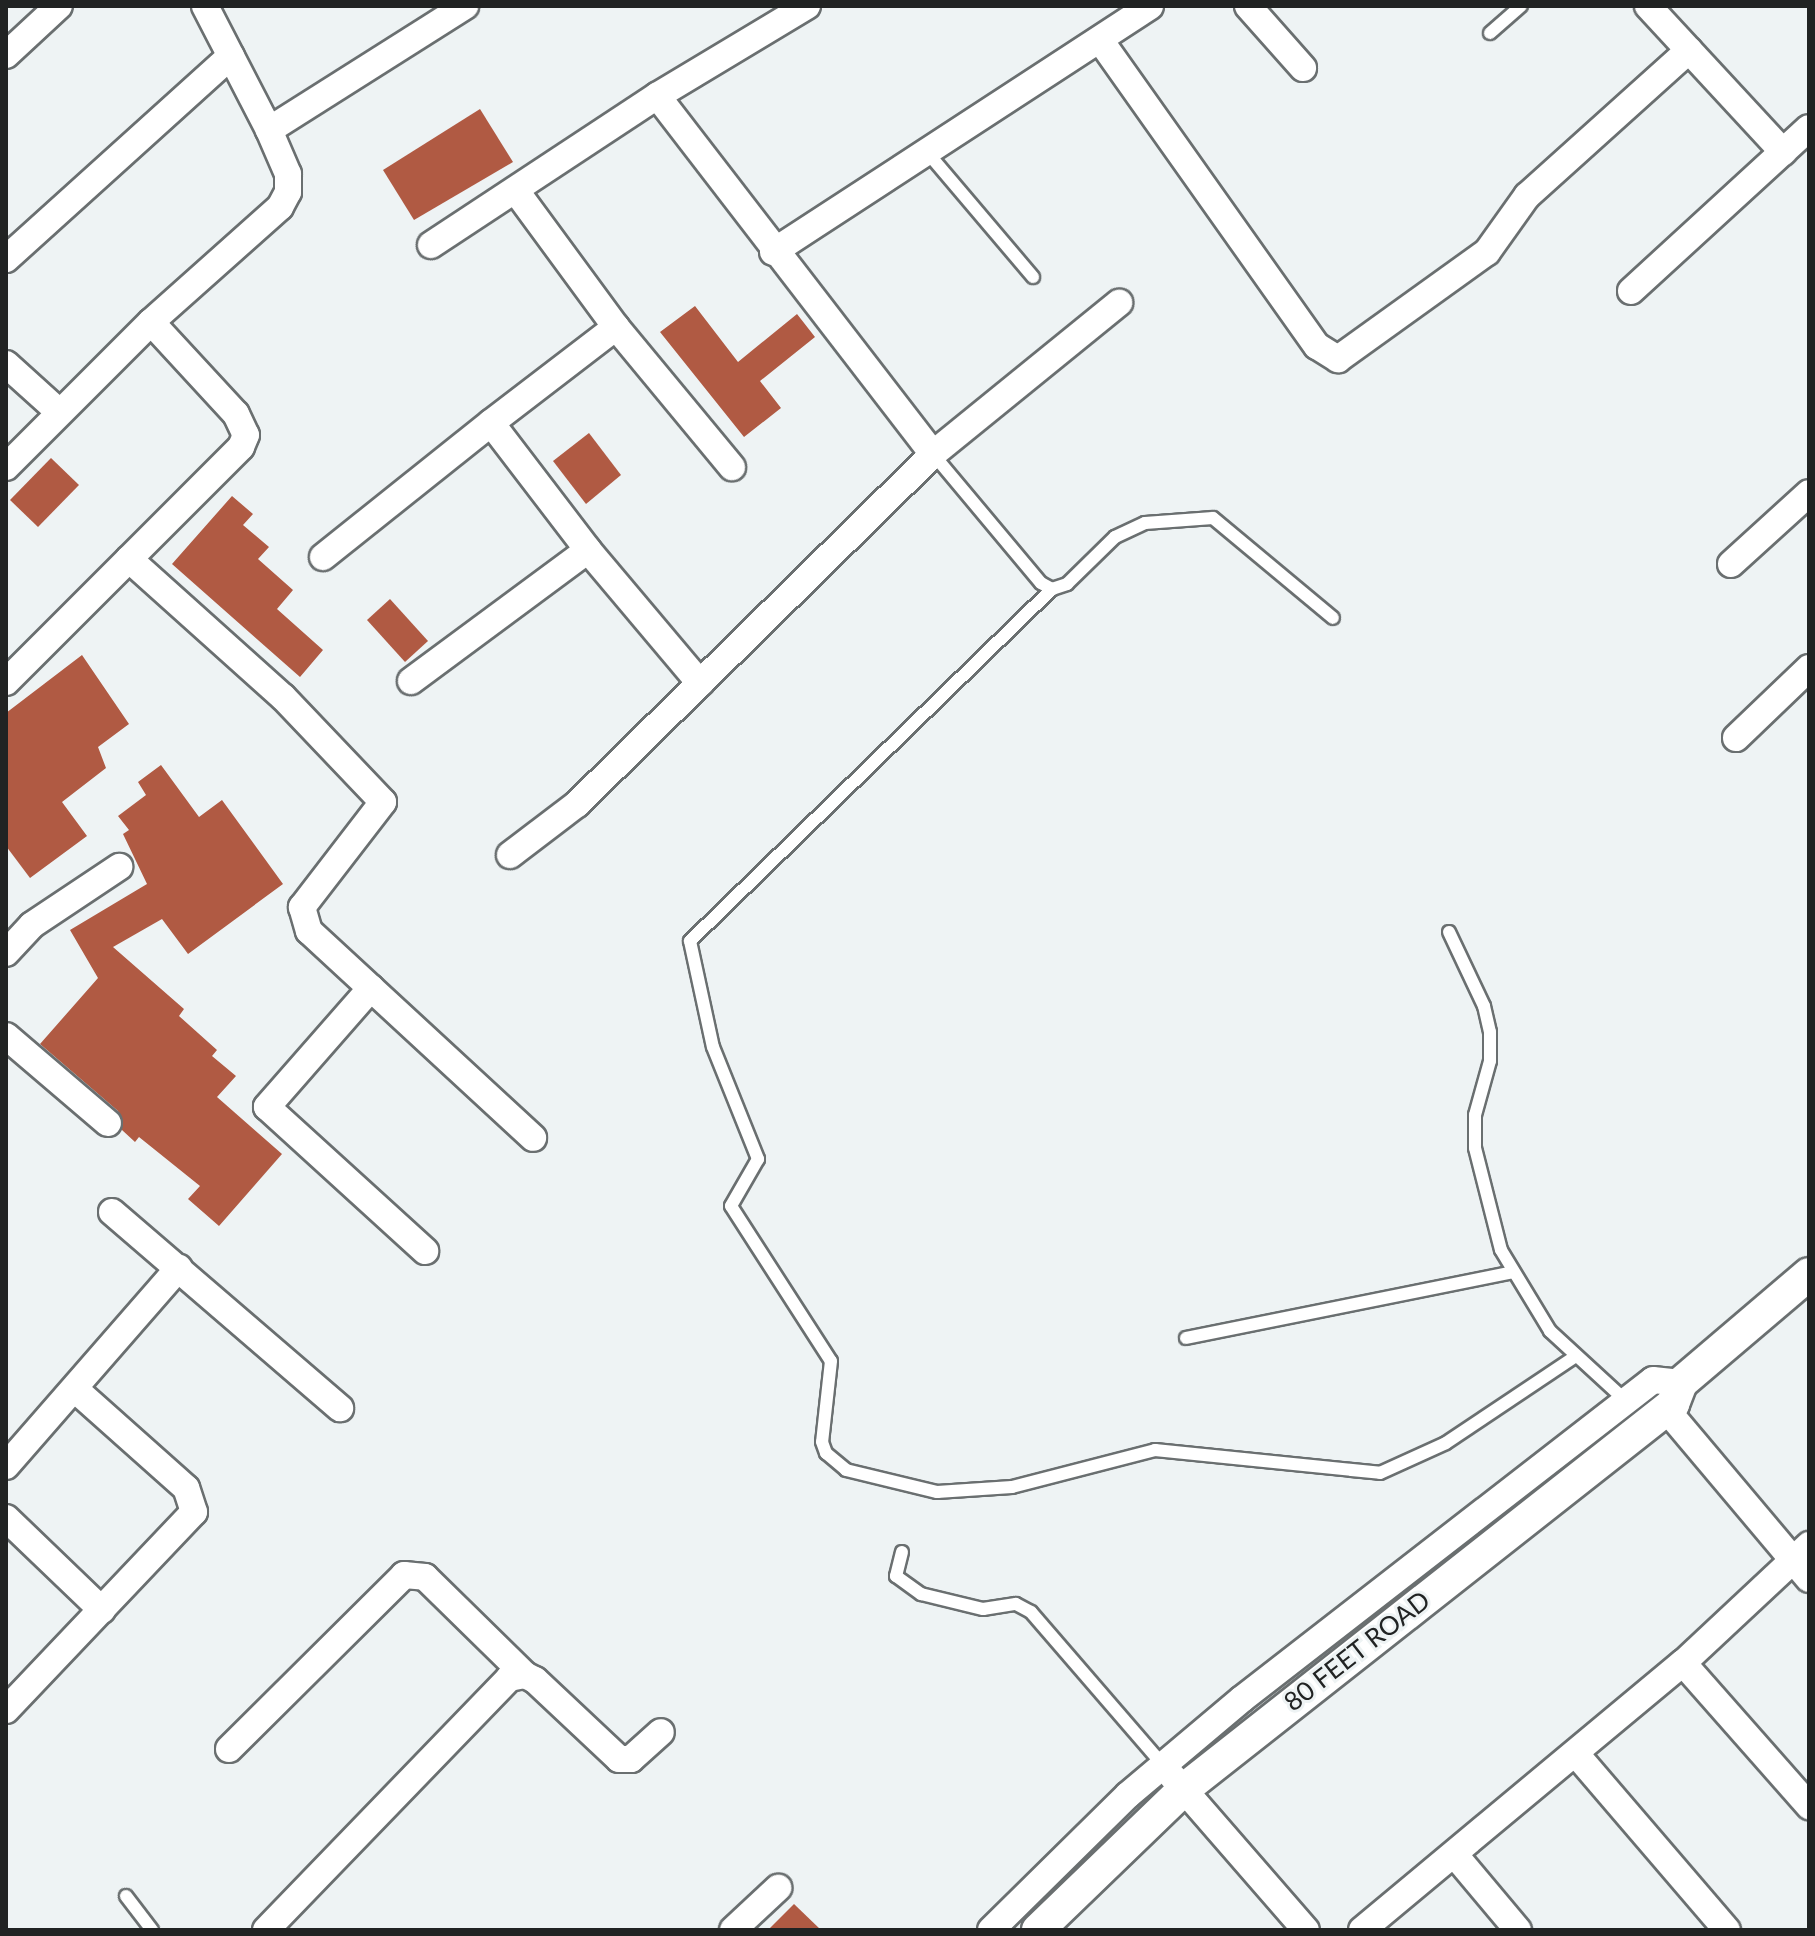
<!DOCTYPE html>
<html>
<head>
<meta charset="utf-8">
<style>
	body { margin:0 }
	#map { position:relative; width:1815px; height:1936px; overflow:hidden; background:#eef3f4; font-family:Lato,sans-serif }
	div>[style] { position:absolute }
	.building>* { inset:0; background:#b05a43 }
	.roads { filter:drop-shadow(2px 0 #6a6f70) drop-shadow(-2px 0 #6a6f70) drop-shadow(0 2px #6a6f70) drop-shadow(0 -2px #6a6f70) }
	.service>* { height:12px; margin:-6px; padding:0 6px; transform-origin:6px; border-radius:6px; background:#fff }
	.minor>* { height:26px; margin:-13px; padding:0 13px; transform-origin:13px; border-radius:13px; background:#fff }
	.tertiary>* { height:32px; margin:-16px; padding:0 16px; transform-origin:16px; border-radius:16px; background:#fff }
	span { translate:-50% -50%; white-space:nowrap; text-align:center; line-height:1.15; -webkit-text-stroke:6px #eef3f4; paint-order:stroke }
	.street-label { font-size:26px; color:#212323 }
	.frame { position:absolute; inset:0; border:8px solid #212323; pointer-events:none }
</style>
</head>
<body>
<div id="map">
	<div class="building">
		<i style="clip-path:polygon(480px 109px,513px 162px,414px 220px,383px 170px)"></i>
		<i style="clip-path:polygon(695px 306px,738px 362px,797px 314px,815px 337px,760px 381px,781px 408px,744px 437px,660px 332px)"></i>
		<i style="clip-path:polygon(589px 433px,621px 475px,586px 504px,553px 461px)"></i>
		<i style="clip-path:polygon(51px 458px,79px 485px,38px 527px,10px 500px)"></i>
		<i style="clip-path:polygon(232px 496px,253px 514px,243px 525px,269px 547px,258px 559px,293px 590px,277px 609px,323px 650px,300px 677px,172px 564px)"></i>
		<i style="clip-path:polygon(390px 599px,428px 641px,405px 662px,367px 620px)"></i>
		<i style="clip-path:polygon(82px 655px,129px 724px,98px 747px,106px 768px,62px 802px,87px 836px,30px 878px,6px 846px,6px 713px)"></i>
		<i style="clip-path:polygon(161px 765px,199px 817px,222px 800px,283px 884px,188px 954px,162px 919px,113px 947px,184px 1009px,179px 1016px,217px 1050px,212px 1056px,236px 1076px,217px 1097px,282px 1154px,219px 1226px,188px 1199px,200px 1186px,139px 1137px,135px 1142px,122px 1130px,118px 1111px,40px 1044px,98px 978px,70px 930px,147px 884px,123px 834px,129px 830px,118px 816px,146px 795px,138px 782px)"></i>
		<i style="clip-path:polygon(794px 1904px,821px 1930px,768px 1930px)"></i>
	</div>
	<div class="roads">
		<div class="service">
			<i style="left:1490px;top:33px;width:41px;rotate:-41.1deg"></i>
			<i style="left:927px;top:152px;width:164px;rotate:49.7deg"></i>
			<i style="left:933px;top:454px;width:168px;rotate:50.1deg"></i>
			<i style="left:1041px;top:583px;width:13px;rotate:29deg"></i>
			<i style="left:1052px;top:589px;width:16px;rotate:-18deg"></i>
			<i style="left:1067px;top:584px;width:67px;rotate:-44.4deg"></i>
			<i style="left:1115px;top:537px;width:33px;rotate:-25deg"></i>
			<i style="left:1145px;top:523px;width:68px;rotate:-4.2deg"></i>
			<i style="left:1213px;top:518px;width:156px;rotate:39.8deg"></i>
			<i style="left:1052px;top:589px;width:505px;rotate:135.8deg"></i>
			<i style="left:690px;top:941px;width:108px;rotate:77.8deg"></i>
			<i style="left:713px;top:1047px;width:121px;rotate:68.1deg"></i>
			<i style="left:758px;top:1159px;width:54px;rotate:119.9deg"></i>
			<i style="left:731px;top:1206px;width:184px;rotate:57.2deg"></i>
			<i style="left:831px;top:1361px;width:81px;rotate:96.3deg"></i>
			<i style="left:822px;top:1442px;width:12px;rotate:70deg"></i>
			<i style="left:826px;top:1453px;width:26px;rotate:40deg"></i>
			<i style="left:846px;top:1470px;width:94px;rotate:13.6deg"></i>
			<i style="left:937px;top:1492px;width:75px;rotate:-3.8deg"></i>
			<i style="left:1012px;top:1487px;width:148px;rotate:-14.5deg"></i>
			<i style="left:1155px;top:1450px;width:226px;rotate:5.8deg"></i>
			<i style="left:1380px;top:1473px;width:72px;rotate:-24.4deg"></i>
			<i style="left:1446px;top:1443px;width:156px;rotate:-33.8deg"></i>
			<i style="left:1449px;top:932px;width:82px;rotate:64.7deg"></i>
			<i style="left:1484px;top:1006px;width:27px;rotate:77deg"></i>
			<i style="left:1490px;top:1032px;width:29px;rotate:90deg"></i>
			<i style="left:1490px;top:1061px;width:56px;rotate:105.5deg"></i>
			<i style="left:1475px;top:1115px;width:33px;rotate:90deg"></i>
			<i style="left:1475px;top:1148px;width:105px;rotate:75.7deg"></i>
			<i style="left:1501px;top:1250px;width:95px;rotate:58.8deg"></i>
			<i style="left:1550px;top:1331px;width:102px;rotate:42.6deg"></i>
			<i style="left:1186px;top:1338px;width:334px;rotate:-11.4deg"></i>
			<i style="left:902px;top:1552px;width:25px;rotate:104deg"></i>
			<i style="left:896px;top:1576px;width:31px;rotate:36deg"></i>
			<i style="left:921px;top:1594px;width:64px;rotate:13.6deg"></i>
			<i style="left:983px;top:1609px;width:33px;rotate:-9deg"></i>
			<i style="left:1016px;top:1604px;width:17px;rotate:28deg"></i>
			<i style="left:1031px;top:1612px;width:202px;rotate:49.2deg"></i>
			<i style="left:126px;top:1896px;width:43px;rotate:52.6deg"></i>
		</div>
		<div class="minor">
			<i style="left:205px;top:6px;width:140px;rotate:62.7deg"></i>
			<i style="left:269px;top:130px;width:48px;rotate:66.6deg"></i>
			<i style="left:288px;top:174px;width:18px;rotate:90deg"></i>
			<i style="left:288px;top:192px;width:17px;rotate:118deg"></i>
			<i style="left:280px;top:207px;width:173px;rotate:138.3deg"></i>
			<i style="left:151px;top:322px;width:125px;rotate:47.3deg"></i>
			<i style="left:236px;top:414px;width:23px;rotate:65deg"></i>
			<i style="left:246px;top:435px;width:13px;rotate:113deg"></i>
			<i style="left:241px;top:447px;width:158px;rotate:135deg"></i>
			<i style="left:129px;top:559px;width:207px;rotate:41.9deg"></i>
			<i style="left:283px;top:697px;width:145px;rotate:46.4deg"></i>
			<i style="left:383px;top:802px;width:133px;rotate:127.6deg"></i>
			<i style="left:302px;top:907px;width:25px;rotate:74deg"></i>
			<i style="left:309px;top:931px;width:305px;rotate:42.7deg"></i>
			<i style="left:1248px;top:6px;width:83px;rotate:48.4deg"></i>
			<i style="left:1648px;top:6px;width:199px;rotate:47.2deg"></i>
			<i style="left:1100px;top:40px;width:375px;rotate:54.7deg"></i>
			<i style="left:1317px;top:346px;width:25px;rotate:32deg"></i>
			<i style="left:1338px;top:359px;width:183px;rotate:-35.7deg"></i>
			<i style="left:1487px;top:252px;width:69px;rotate:-54.5deg"></i>
			<i style="left:1527px;top:196px;width:218px;rotate:-42deg"></i>
			<i style="left:6px;top:55px;width:72px;rotate:-42.8deg"></i>
			<i style="left:269px;top:130px;width:232px;rotate:-32.3deg"></i>
			<i style="left:516px;top:191px;width:169px;rotate:53.7deg"></i>
			<i style="left:616px;top:327px;width:158px;rotate:142.5deg"></i>
			<i style="left:491px;top:423px;width:160px;rotate:52.6deg"></i>
			<i style="left:588px;top:550px;width:174px;rotate:49.9deg"></i>
			<i style="left:431px;top:245px;width:271px;rotate:-33.4deg"></i>
			<i style="left:657px;top:96px;width:175px;rotate:-31deg"></i>
			<i style="left:773px;top:252px;width:450px;rotate:-33.1deg"></i>
			<i style="left:6px;top:259px;width:303px;rotate:-42.1deg"></i>
			<i style="left:1631px;top:291px;width:241px;rotate:-42.5deg"></i>
			<i style="left:616px;top:327px;width:182px;rotate:50.4deg"></i>
			<i style="left:6px;top:364px;width:70px;rotate:42.1deg"></i>
			<i style="left:933px;top:454px;width:240px;rotate:-39.1deg"></i>
			<i style="left:6px;top:467px;width:205px;rotate:-45deg"></i>
			<i style="left:323px;top:557px;width:215px;rotate:-38.6deg"></i>
			<i style="left:1731px;top:564px;width:105px;rotate:-42.3deg"></i>
			<i style="left:411px;top:681px;width:220px;rotate:-36.5deg"></i>
			<i style="left:6px;top:682px;width:174px;rotate:-45deg"></i>
			<i style="left:1736px;top:738px;width:101px;rotate:-43.8deg"></i>
			<i style="left:510px;top:855px;width:84px;rotate:-37.3deg"></i>
			<i style="left:577px;top:804px;width:499px;rotate:-44.5deg"></i>
			<i style="left:933px;top:454px;width:452px;rotate:-127.6deg"></i>
			<i style="left:6px;top:953px;width:38px;rotate:-47deg"></i>
			<i style="left:32px;top:925px;width:105px;rotate:-33.7deg"></i>
			<i style="left:371px;top:988px;width:158px;rotate:131.2deg"></i>
			<i style="left:267px;top:1107px;width:214px;rotate:42.3deg"></i>
			<i style="left:6px;top:1036px;width:134px;rotate:40.5deg"></i>
			<i style="left:112px;top:1212px;width:301px;rotate:40.7deg"></i>
			<i style="left:1666px;top:1409px;width:222px;rotate:49.9deg"></i>
			<i style="left:6px;top:1466px;width:263px;rotate:-48.9deg"></i>
			<i style="left:6px;top:1518px;width:133px;rotate:43.8deg"></i>
			<i style="left:1683px;top:1663px;width:191px;rotate:48.6deg"></i>
			<i style="left:6px;top:1710px;width:273px;rotate:-46.5deg"></i>
			<i style="left:194px;top:1512px;width:25px;rotate:-108deg"></i>
			<i style="left:186px;top:1488px;width:147px;rotate:-138.3deg"></i>
			<i style="left:229px;top:1749px;width:247px;rotate:-44.8deg"></i>
			<i style="left:404px;top:1575px;width:21px;rotate:5deg"></i>
			<i style="left:425px;top:1577px;width:140px;rotate:44.4deg"></i>
			<i style="left:1576px;top:1754px;width:232px;rotate:49.4deg"></i>
			<i style="left:1172px;top:1776px;width:204px;rotate:49deg"></i>
			<i style="left:1455px;top:1855px;width:98px;rotate:50deg"></i>
			<i style="left:266px;top:1930px;width:350px;rotate:-46deg"></i>
			<i style="left:509px;top:1678px;width:16px;rotate:-11deg"></i>
			<i style="left:525px;top:1675px;width:11px;rotate:27deg"></i>
			<i style="left:535px;top:1680px;width:115px;rotate:43.2deg"></i>
			<i style="left:619px;top:1759px;width:12px"></i>
			<i style="left:631px;top:1759px;width:40px;rotate:-42deg"></i>
			<i style="left:733px;top:1930px;width:62px;rotate:-43deg"></i>
			<i style="left:991px;top:1930px;width:192px;rotate:-44.6deg"></i>
			<i style="left:1128px;top:1795px;width:149px;rotate:-40.1deg"></i>
			<i style="left:1242px;top:1699px;width:520px;rotate:-37.82deg"></i>
			<i style="left:1653px;top:1380px;width:28px;rotate:6deg"></i>
			<i style="left:1362px;top:1930px;width:418px;rotate:-39.8deg"></i>
			<i style="left:1683px;top:1663px;width:173px;rotate:-43.1deg"></i>
		</div>
		<div class="tertiary">
			<i style="left:1038px;top:1930px;width:202px;rotate:-44deg"></i>
			<i style="left:1183px;top:1790px;width:624px;rotate:-38.23deg"></i>
			<i style="left:1673px;top:1404px;width:22px;rotate:-69deg"></i>
			<i style="left:1681px;top:1383px;width:168px;rotate:-40.4deg"></i>
		</div>
	</div>
	<div class="street-label">
		<span style="left:1357px;top:1651px;rotate:-38deg">80 FEET ROAD</span>
	</div>
	<div class="frame"></div>
</div>
</body>
</html>
